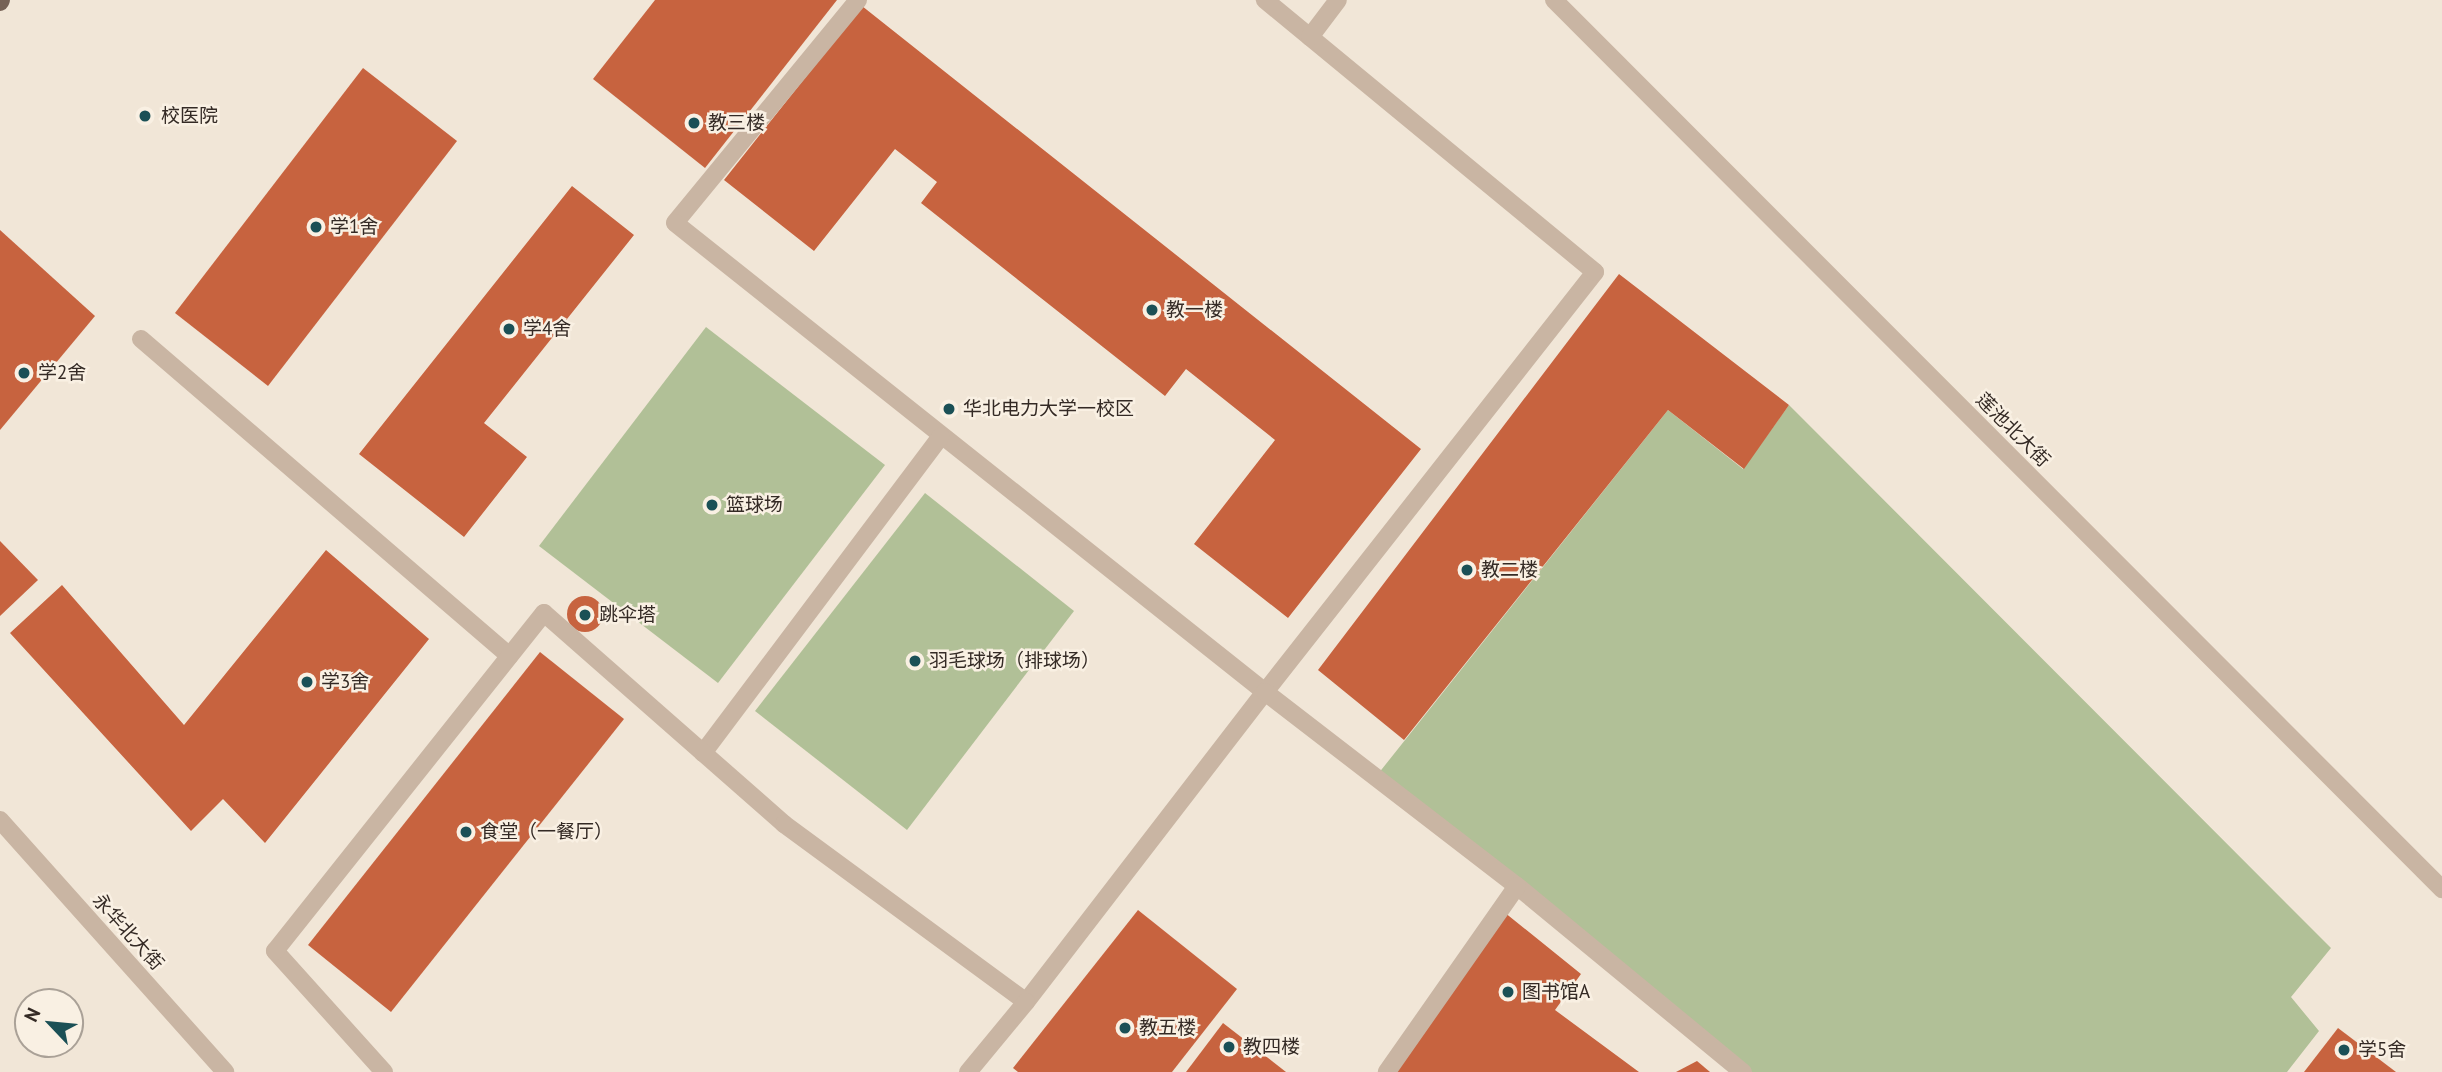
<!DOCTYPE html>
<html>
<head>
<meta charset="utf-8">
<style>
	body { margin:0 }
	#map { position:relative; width:2442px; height:1072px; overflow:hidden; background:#f1e6d7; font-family:"PT Sans","Noto Sans SC",sans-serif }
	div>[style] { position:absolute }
	.green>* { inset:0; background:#b1c097 }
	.building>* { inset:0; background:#c7633f }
	.round { border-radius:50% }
	.minor>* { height:18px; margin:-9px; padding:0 9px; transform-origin:9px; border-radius:9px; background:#c9b5a3 }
	.major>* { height:18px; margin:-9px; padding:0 9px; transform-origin:9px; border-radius:9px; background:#766256 }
	.dots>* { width:19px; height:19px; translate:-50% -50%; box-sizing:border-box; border:4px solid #f9f0e3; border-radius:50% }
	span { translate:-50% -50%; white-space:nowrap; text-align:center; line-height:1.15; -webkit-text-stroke:5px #f9f0e3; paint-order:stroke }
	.poi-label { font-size:19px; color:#342a25 }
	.left { translate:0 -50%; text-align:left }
	.street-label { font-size:19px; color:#342a25 }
	.north { position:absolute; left:14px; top:988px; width:70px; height:70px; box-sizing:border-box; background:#f9f0e3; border:2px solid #aaa197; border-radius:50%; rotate:296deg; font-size:19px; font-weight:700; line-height:28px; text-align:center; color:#342a25 }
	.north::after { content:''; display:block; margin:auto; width:24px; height:32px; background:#1b5056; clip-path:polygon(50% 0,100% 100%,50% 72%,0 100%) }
</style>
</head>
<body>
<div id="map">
	<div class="green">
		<i style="clip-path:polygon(706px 327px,885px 465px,718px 683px,539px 546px)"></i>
		<i style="clip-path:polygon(1789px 405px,2331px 948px,2291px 997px,2319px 1031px,2287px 1072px,1734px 1072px,1374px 779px,1668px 410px,1743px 469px)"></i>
		<i style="clip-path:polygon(925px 493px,1074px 611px,907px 830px,755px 711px)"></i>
	</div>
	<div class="building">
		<i style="clip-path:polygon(655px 0,837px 0,705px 168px,593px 79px)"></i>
		<i style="clip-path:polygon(862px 6px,1421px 449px,1288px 618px,1194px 544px,1275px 440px,1186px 369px,1165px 396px,921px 203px,937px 182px,895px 149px,814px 251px,724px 180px)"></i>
		<i style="clip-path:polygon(363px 68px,457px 141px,268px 386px,175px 313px)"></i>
		<i style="clip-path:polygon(572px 186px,634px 235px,484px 423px,527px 457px,464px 537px,359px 454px)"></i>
		<i style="clip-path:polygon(0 230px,95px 316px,0 430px)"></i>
		<i style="clip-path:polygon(1619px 274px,1789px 405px,1744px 469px,1668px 410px,1404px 740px,1318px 670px)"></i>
		<i style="clip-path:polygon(0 541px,38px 580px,0 616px)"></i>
		<i style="clip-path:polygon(326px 550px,429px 639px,265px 843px,223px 799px,191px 831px,10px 633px,62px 585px,184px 725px)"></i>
		<i class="round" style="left:567px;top:596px;width:36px;height:36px"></i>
		<i style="clip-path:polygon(540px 652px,624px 719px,391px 1012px,308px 945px)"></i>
		<i style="clip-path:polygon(1138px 910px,1237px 989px,1172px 1072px,1018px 1072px,1013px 1068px)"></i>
		<i style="clip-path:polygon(1504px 912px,1581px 974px,1555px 1010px,1639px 1072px,1390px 1072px)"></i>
		<i style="clip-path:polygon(1223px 1023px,1286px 1072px,1186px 1072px)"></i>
		<i style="clip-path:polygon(2338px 1028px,2396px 1072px,2304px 1072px)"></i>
		<i style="clip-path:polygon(1697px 1061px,1710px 1072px,1676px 1072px)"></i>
	</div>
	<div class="minor">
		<i style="left:858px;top:0;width:288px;rotate:129.4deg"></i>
		<i style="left:675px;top:223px;width:754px;rotate:38.48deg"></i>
		<i style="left:1265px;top:692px;width:534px;rotate:-51.84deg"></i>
		<i style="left:1595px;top:272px;width:428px;rotate:-140.5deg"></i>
		<i style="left:1554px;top:0;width:1257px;rotate:45.03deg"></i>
		<i style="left:1310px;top:37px;width:46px;rotate:-52.9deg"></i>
		<i style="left:141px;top:339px;width:486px;rotate:40.7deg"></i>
		<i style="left:703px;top:753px;width:396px;rotate:-53.1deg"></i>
		<i style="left:0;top:820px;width:338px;rotate:48.2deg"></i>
		<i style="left:1517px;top:886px;width:293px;rotate:39.5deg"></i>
		<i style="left:1026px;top:1002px;width:391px;rotate:-52.4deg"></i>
		<i style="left:1265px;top:692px;width:318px;rotate:37.6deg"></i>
		<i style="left:1517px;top:886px;width:227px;rotate:125deg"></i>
		<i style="left:384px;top:1072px;width:163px;rotate:-132deg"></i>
		<i style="left:275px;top:951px;width:432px;rotate:-51.5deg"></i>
		<i style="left:544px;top:613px;width:320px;rotate:41.3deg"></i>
		<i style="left:784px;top:824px;width:300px;rotate:36.3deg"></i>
		<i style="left:1026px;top:1002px;width:91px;rotate:129.6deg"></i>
	</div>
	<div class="major">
		<i style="left:0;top:2px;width:2px;rotate:-63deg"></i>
	</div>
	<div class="dots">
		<i style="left:145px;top:116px;background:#1b5056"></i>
		<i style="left:694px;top:123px;background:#1b5056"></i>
		<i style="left:316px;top:227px;background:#1b5056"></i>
		<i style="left:1152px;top:310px;background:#1b5056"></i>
		<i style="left:509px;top:329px;background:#1b5056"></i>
		<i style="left:24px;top:373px;background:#1b5056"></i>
		<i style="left:949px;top:409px;background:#1b5056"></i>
		<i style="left:712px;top:505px;background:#1b5056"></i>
		<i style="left:1467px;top:570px;background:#1b5056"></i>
		<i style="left:585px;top:615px;background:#1b5056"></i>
		<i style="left:915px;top:661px;background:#1b5056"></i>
		<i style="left:307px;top:682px;background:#1b5056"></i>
		<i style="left:466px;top:832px;background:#1b5056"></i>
		<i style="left:1508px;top:992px;background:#1b5056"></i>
		<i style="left:1125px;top:1028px;background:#1b5056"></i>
		<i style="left:1229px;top:1047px;background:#1b5056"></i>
		<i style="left:2344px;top:1050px;background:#1b5056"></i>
	</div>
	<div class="poi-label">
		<span class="left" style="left:161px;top:116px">校医院</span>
		<span class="left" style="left:708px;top:123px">教三楼</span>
		<span class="left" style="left:330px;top:227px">学1舍</span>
		<span class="left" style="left:1166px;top:310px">教一楼</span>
		<span class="left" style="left:523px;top:329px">学4舍</span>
		<span class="left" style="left:38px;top:373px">学2舍</span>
		<span class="left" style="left:963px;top:409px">华北电力大学一校区</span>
		<span class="left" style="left:726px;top:505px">篮球场</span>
		<span class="left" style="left:1481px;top:570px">教二楼</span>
		<span class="left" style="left:599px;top:615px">跳伞塔</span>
		<span class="left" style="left:929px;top:661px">羽毛球场（排球场）</span>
		<span class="left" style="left:321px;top:682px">学3舍</span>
		<span class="left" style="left:480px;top:832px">食堂（一餐厅）</span>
		<span class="left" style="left:1522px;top:992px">图书馆A</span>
		<span class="left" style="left:1139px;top:1028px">教五楼</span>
		<span class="left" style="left:1243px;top:1047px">教四楼</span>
		<span class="left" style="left:2358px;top:1050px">学5舍</span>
	</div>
	<div class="street-label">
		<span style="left:2013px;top:430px;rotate:45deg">莲池北大街</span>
		<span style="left:128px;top:932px;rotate:48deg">永华北大街</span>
	</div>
	<div class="north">N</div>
</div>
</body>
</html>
